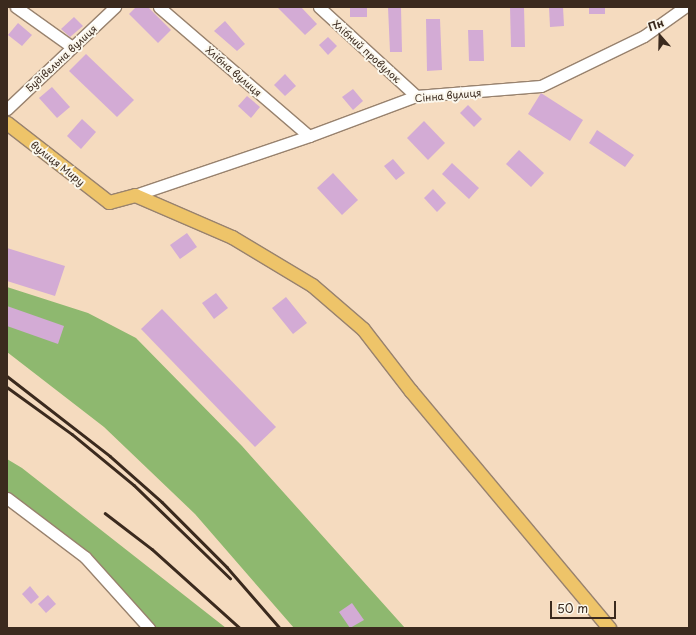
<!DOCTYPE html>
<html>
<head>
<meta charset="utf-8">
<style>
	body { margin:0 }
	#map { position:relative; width:696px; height:635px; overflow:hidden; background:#f5dbbf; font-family:"Playpen Sans",sans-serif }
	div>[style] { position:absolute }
	.forest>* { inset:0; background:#8eb86f }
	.building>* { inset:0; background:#d3abd5 }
	.roads { filter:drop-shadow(1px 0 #98826e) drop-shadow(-1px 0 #98826e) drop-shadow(0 1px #98826e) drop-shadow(0 -1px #98826e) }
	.minor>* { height:11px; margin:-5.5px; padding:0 5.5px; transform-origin:5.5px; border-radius:5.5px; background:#fff }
	.major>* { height:13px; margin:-6.5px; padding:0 6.5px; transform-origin:6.5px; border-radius:6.5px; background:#eec469 }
	.rail>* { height:2.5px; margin:-1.25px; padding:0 1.25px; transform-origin:1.25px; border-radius:1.25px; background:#3b2a1e }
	span { translate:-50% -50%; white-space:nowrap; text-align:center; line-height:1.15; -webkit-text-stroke:4px #fbf7ec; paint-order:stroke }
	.street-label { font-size:10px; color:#3b2a1e }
	.frame { position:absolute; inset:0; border:8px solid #3b2a1e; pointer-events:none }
	.north { position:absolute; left:640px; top:16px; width:40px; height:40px; -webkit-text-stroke:3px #fbf7ec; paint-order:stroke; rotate:340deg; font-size:11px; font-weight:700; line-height:16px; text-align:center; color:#3b2a1e }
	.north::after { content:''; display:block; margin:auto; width:14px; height:18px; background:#3b2a1e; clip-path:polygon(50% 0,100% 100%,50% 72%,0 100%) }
	.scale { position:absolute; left:550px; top:601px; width:66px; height:18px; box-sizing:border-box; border:2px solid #3b2a1e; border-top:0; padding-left:5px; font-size:12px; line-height:14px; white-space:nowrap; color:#3b2a1e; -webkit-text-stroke:3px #fbf7ec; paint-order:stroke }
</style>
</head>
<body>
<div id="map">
	<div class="forest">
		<i style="clip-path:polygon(7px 287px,88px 313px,136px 338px,242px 446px,405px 628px,294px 628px,195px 514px,104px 427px,7px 352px)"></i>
		<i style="clip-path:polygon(7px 459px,22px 468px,226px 628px,149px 628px,85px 557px,7px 498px)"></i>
	</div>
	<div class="building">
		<i style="clip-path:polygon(136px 7px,148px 7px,171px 30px,158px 43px,129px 14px)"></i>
		<i style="clip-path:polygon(277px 7px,301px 7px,317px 24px,305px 35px)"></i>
		<i style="clip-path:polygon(350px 7px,367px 7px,367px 17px,350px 17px)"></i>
		<i style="clip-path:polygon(388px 7px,401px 7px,402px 52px,390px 52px)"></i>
		<i style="clip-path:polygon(510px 7px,524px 7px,525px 47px,511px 47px)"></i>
		<i style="clip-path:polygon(549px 7px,563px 7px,564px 26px,550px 27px)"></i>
		<i style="clip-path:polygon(589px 7px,605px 7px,605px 14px,589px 14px)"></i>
		<i style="clip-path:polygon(74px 17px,83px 26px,70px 37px,61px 29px)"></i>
		<i style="clip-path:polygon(426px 19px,440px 19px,442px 70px,427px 71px)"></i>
		<i style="clip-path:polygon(225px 21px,245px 44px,237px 51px,214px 31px)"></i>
		<i style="clip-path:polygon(18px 23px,32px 35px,22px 46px,8px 35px)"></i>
		<i style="clip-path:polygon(468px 30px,483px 30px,484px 61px,469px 61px)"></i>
		<i style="clip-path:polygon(328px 37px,337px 46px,328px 55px,319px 45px)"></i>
		<i style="clip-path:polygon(86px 54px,134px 100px,117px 117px,69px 71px)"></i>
		<i style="clip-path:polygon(285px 74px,296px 86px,285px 96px,274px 85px)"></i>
		<i style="clip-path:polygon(52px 87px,70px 107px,57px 118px,39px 98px)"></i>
		<i style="clip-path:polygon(353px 89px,363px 101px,353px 110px,342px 97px)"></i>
		<i style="clip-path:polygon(541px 93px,583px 120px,570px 141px,528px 114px)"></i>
		<i style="clip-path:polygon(247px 96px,260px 107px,251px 118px,238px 106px)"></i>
		<i style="clip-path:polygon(468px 105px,482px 119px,474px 127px,460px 113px)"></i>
		<i style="clip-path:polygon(82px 119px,96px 132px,81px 149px,67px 136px)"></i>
		<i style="clip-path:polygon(424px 121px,445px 143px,428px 160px,407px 138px)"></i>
		<i style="clip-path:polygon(597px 130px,634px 155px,625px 167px,589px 143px)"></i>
		<i style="clip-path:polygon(519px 150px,544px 173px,531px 187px,506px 164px)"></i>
		<i style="clip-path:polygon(393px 159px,405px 173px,396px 180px,384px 166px)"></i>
		<i style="clip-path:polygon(452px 163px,479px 188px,469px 199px,442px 174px)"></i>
		<i style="clip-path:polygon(333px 173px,358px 200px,342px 215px,317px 188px)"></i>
		<i style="clip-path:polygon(433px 189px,446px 203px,437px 212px,424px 198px)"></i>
		<i style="clip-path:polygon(187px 233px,197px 247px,180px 259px,170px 245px)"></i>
		<i style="clip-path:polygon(7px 248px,65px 266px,55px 296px,7px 281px)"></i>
		<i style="clip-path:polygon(216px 293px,228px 308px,214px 319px,202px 303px)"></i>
		<i style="clip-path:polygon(286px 297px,307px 323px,293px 334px,272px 308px)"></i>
		<i style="clip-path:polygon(7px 306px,64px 326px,58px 344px,7px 326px)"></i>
		<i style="clip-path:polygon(162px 309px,276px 427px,255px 447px,141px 329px)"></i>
		<i style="clip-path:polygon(30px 586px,39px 597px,31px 604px,22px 594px)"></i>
		<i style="clip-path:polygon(48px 595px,56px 604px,46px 613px,38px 604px)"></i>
		<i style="clip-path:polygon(352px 603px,364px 620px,350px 628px,339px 612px)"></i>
	</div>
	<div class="roads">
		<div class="minor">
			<i style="left:16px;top:7px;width:69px;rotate:35.5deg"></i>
			<i style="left:159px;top:7px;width:198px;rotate:40.7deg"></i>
			<i style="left:319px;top:7px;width:132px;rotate:42.5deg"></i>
			<i style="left:7px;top:109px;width:149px;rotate:-43.4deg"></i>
			<i style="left:135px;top:195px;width:184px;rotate:-18.7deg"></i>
			<i style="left:309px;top:136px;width:114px;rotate:-20.5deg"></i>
			<i style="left:416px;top:96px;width:125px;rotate:-4.6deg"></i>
			<i style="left:541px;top:86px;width:114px;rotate:-25.9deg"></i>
			<i style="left:644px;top:36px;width:50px;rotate:-35.3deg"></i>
			<i style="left:7px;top:498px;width:98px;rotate:37.1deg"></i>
			<i style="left:85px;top:557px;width:96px;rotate:48deg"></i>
		</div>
		<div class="major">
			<i style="left:7px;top:123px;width:129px;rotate:37.8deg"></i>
			<i style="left:109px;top:202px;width:27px;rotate:-15deg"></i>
			<i style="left:135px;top:195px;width:106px;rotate:23.4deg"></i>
			<i style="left:232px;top:237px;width:93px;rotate:31deg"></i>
			<i style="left:312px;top:285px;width:67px;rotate:40.8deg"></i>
			<i style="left:363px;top:329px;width:78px;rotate:52.3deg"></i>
			<i style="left:411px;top:391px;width:309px;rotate:50.1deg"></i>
		</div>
	</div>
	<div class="rail">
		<i style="left:7px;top:376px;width:130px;rotate:37.8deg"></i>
		<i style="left:110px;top:456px;width:69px;rotate:41.5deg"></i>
		<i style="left:162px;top:502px;width:92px;rotate:45deg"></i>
		<i style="left:227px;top:567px;width:81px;rotate:49deg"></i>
		<i style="left:7px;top:387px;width:80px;rotate:35.9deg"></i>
		<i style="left:72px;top:434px;width:80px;rotate:39.4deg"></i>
		<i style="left:134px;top:485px;width:134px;rotate:44.1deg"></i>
		<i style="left:105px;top:513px;width:59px;rotate:37.5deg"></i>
		<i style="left:152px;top:549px;width:118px;rotate:41.9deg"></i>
	</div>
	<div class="street-label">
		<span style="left:367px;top:51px;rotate:42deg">Хлібний провулок</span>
		<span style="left:61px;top:58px;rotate:-43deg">Будівельна вулиця</span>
		<span style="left:234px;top:71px;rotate:41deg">Хлібна вулиця</span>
		<span style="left:448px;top:95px;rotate:-5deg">Сінна вулиця</span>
		<span style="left:58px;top:163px;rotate:38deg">вулиця Миру</span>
	</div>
	<div class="frame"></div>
	<div class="north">Пн</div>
	<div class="scale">50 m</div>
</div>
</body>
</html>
